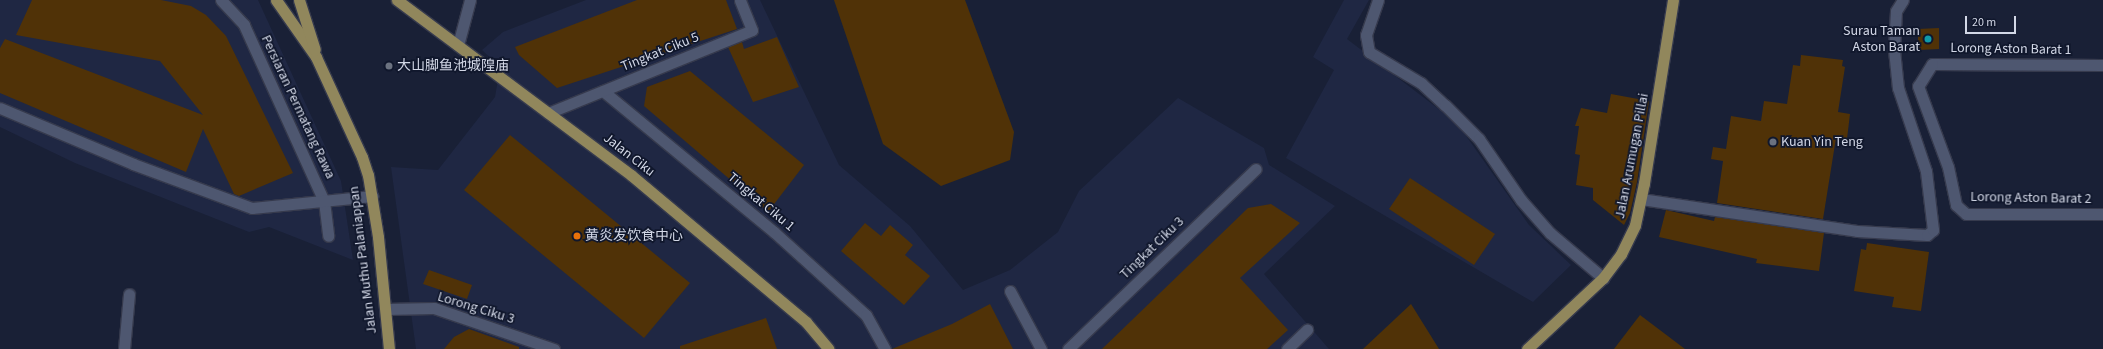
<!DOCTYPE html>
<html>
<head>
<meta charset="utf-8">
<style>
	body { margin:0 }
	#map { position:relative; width:2103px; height:349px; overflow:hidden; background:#192036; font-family:"Source Sans 3","Noto Sans SC",sans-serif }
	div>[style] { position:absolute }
	.built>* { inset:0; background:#1f2743 }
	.building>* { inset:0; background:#503207 }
	.roads { filter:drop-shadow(1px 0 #363a4d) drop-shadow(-1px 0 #363a4d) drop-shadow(0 1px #363a4d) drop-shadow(0 -1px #363a4d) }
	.minor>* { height:11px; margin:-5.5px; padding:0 5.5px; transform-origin:5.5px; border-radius:5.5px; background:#4e5770 }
	.primary>* { height:11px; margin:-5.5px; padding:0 5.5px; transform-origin:5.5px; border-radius:5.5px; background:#91875c }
	.dots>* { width:11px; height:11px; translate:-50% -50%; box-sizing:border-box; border:2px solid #10172c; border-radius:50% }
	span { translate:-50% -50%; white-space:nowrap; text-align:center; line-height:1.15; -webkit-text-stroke:3.5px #10172c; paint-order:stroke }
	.poi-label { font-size:14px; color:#d2d7e6 }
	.right { translate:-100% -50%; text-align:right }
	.left { translate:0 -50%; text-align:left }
	.street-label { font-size:14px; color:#d2d7e6 }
	.scale { position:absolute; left:1965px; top:16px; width:51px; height:18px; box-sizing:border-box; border:2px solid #d2d7e6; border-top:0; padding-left:5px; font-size:12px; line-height:14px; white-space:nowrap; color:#d2d7e6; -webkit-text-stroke:3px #10172c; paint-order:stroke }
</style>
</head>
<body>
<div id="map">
	<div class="built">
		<i style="clip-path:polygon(0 0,258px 0,341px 181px,353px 260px,269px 227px,249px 232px,75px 163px,0 127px)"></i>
		<i style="clip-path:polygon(586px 0,760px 0,839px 165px,910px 226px,963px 290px,1010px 270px,1058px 232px,1079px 191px,1178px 98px,1264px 148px,1269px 165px,1335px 206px,1264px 274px,1329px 349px,416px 349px,391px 167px,438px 170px,495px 97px,500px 67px,482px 50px,503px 32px)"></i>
		<i style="clip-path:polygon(1344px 0,1369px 0,1347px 39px,1457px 123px,1529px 225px,1571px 265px,1533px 302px,1286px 158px,1334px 70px,1313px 57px)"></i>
	</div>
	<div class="building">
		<i style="clip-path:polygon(32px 0,161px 0,191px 6px,206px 15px,226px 36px,293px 173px,239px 196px,234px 194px,203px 129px,186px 172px,0 93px,0 48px,5px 39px,203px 115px,160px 61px,16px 35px)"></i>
		<i style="clip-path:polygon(637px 0,726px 0,737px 29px,557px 88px,519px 55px,515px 47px)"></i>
		<i style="clip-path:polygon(834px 0,965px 0,1014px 132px,1010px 160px,941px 186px,883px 144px)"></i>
		<i style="clip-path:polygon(1939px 28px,1939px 49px,1918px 50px,1918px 29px)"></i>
		<i style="clip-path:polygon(777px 37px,799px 87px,753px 102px,728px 47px,742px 42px,744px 49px)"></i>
		<i style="clip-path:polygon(1801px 55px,1843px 60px,1842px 66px,1845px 67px,1838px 112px,1850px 114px,1847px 139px,1836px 138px,1823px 219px,1717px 203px,1723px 161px,1711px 159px,1713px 147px,1726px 149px,1731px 116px,1761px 121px,1764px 101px,1787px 104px,1793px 65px,1800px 66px)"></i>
		<i style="clip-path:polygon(690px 71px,804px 165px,768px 212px,644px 106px,647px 87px)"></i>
		<i style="clip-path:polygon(1611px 94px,1649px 101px,1637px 182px,1630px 213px,1624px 225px,1593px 200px,1593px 188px,1576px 185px,1580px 155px,1575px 154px,1579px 126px,1575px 126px,1581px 108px,1607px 113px)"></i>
		<i style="clip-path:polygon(510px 135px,690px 283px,644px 338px,464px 190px)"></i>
		<i style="clip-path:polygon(1410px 178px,1495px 234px,1474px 265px,1389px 209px)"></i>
		<i style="clip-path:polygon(1271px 204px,1300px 223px,1240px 278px,1288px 330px,1267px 349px,1102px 349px,1248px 208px)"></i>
		<i style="clip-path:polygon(1666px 210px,1714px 221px,1715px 217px,1824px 233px,1819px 271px,1756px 263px,1757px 259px,1659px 237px)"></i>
		<i style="clip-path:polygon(865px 223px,881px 236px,890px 225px,913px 245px,905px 255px,930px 276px,904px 305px,841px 251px)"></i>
		<i style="clip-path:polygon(1867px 243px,1929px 252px,1921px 311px,1892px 307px,1894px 297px,1854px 291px,1861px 249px,1866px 250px)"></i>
		<i style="clip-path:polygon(429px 270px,472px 285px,467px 299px,423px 284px)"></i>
		<i style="clip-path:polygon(990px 304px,1013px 349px,892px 349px,952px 324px)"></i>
		<i style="clip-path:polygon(1411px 304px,1439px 349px,1363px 349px)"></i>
		<i style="clip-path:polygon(1640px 315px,1685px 349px,1614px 349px)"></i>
		<i style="clip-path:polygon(766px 318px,777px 349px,680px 349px,680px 346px)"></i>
		<i style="clip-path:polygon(469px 329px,519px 347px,519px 349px,444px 349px,454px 337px)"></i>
	</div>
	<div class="roads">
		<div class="minor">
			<i style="left:221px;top:0;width:34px;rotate:47deg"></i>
			<i style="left:244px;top:25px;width:193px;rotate:65.6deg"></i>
			<i style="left:324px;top:201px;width:35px;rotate:83deg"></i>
			<i style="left:1378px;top:0;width:37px;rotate:109deg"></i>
			<i style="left:1366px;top:35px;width:17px;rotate:80deg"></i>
			<i style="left:1369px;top:52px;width:61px;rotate:30.8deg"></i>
			<i style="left:1421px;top:83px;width:33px;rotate:43deg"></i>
			<i style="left:1445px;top:105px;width:48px;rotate:45deg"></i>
			<i style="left:1479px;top:139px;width:74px;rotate:55.5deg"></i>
			<i style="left:1521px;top:200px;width:44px;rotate:48.7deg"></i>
			<i style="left:1550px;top:233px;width:70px;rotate:40.3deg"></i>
			<i style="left:458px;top:45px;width:47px;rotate:-75.1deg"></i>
			<i style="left:2103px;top:65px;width:171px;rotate:-179.7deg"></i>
			<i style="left:1932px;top:64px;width:26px;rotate:122deg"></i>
			<i style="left:1918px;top:86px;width:86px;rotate:69.7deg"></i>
			<i style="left:1948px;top:167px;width:39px;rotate:78deg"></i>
			<i style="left:1956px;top:205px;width:13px;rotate:42deg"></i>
			<i style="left:1966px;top:214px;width:137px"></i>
			<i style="left:603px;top:91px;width:222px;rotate:39.5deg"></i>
			<i style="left:774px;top:232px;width:124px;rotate:42.1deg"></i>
			<i style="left:866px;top:315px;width:39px;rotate:61deg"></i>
			<i style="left:0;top:108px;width:144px;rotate:22.8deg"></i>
			<i style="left:133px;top:164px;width:127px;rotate:20.3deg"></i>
			<i style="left:252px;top:208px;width:121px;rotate:-5.7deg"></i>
			<i style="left:548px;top:113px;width:220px;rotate:-22.1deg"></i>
			<i style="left:752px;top:30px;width:32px;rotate:-112deg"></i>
			<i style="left:1641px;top:199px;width:218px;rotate:8.4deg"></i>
			<i style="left:1857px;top:231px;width:70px;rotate:3.3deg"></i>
			<i style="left:1927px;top:235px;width:8px;rotate:-40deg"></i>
			<i style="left:1933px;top:230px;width:59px;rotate:-96.8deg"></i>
			<i style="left:1926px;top:171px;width:88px;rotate:-108.6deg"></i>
			<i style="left:1898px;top:88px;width:39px;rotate:-96deg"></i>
			<i style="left:1894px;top:49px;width:38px;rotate:-87deg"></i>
			<i style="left:1896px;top:11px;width:13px;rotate:-58deg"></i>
			<i style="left:1010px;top:291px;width:66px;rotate:61.9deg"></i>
			<i style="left:386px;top:309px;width:48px;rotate:-1.2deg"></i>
			<i style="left:434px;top:308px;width:127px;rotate:18.9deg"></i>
			<i style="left:124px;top:349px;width:55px;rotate:-84.8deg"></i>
			<i style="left:1068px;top:349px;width:260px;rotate:-43.8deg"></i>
			<i style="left:1287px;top:349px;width:28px;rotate:-44deg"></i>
		</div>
		<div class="primary">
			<i style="left:276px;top:0;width:70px;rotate:54.9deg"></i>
			<i style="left:316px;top:57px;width:110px;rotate:65.3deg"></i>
			<i style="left:362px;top:157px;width:19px;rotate:72deg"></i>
			<i style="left:368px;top:175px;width:63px;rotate:80.8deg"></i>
			<i style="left:378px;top:237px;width:113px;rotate:84.4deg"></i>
			<i style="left:299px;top:0;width:52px;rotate:72.3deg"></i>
			<i style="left:397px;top:0;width:292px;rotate:36.8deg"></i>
			<i style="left:631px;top:175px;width:229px;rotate:40deg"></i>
			<i style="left:806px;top:322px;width:35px;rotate:50deg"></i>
			<i style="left:1527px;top:349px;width:104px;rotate:-43.1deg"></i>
			<i style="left:1603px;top:278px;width:30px;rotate:-53deg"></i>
			<i style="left:1621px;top:254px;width:32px;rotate:-64deg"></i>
			<i style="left:1635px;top:225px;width:43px;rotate:-77.9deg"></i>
			<i style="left:1644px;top:183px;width:185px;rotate:-81deg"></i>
		</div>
	</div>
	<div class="dots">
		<i style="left:1928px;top:39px;background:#0f9aa8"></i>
		<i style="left:389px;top:66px;background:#6b7280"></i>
		<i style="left:1773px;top:142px;background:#6b7280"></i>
		<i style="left:577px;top:236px;background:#e8710a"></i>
	</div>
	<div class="poi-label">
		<span class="right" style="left:1920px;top:39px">Surau Taman<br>Aston Barat</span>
		<span class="left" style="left:397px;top:66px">大山脚鱼池城隍庙</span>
		<span class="left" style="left:1781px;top:142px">Kuan Yin Teng</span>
		<span class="left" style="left:585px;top:236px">黄炎发饮食中心</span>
	</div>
	<div class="street-label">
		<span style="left:2011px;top:49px;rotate:1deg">Lorong Aston Barat 1</span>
		<span style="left:660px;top:52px;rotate:-22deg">Tingkat Ciku 5</span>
		<span style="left:298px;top:107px;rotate:65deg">Persiaran Permatang Rawa</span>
		<span style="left:629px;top:155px;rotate:38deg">Jalan Ciku</span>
		<span style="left:1632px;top:156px;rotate:-79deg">Jalan Arumugan Pillai</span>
		<span style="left:2031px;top:198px;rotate:1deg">Lorong Aston Barat 2</span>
		<span style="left:761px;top:202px;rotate:40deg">Tingkat Ciku 1</span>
		<span style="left:1152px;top:248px;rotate:-44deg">Tingkat Ciku 3</span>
		<span style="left:363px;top:260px;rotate:-97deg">Jalan Muthu Palaniappan</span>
		<span style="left:476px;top:308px;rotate:17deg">Lorong Ciku 3</span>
	</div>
	<div class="scale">20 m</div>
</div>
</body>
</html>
